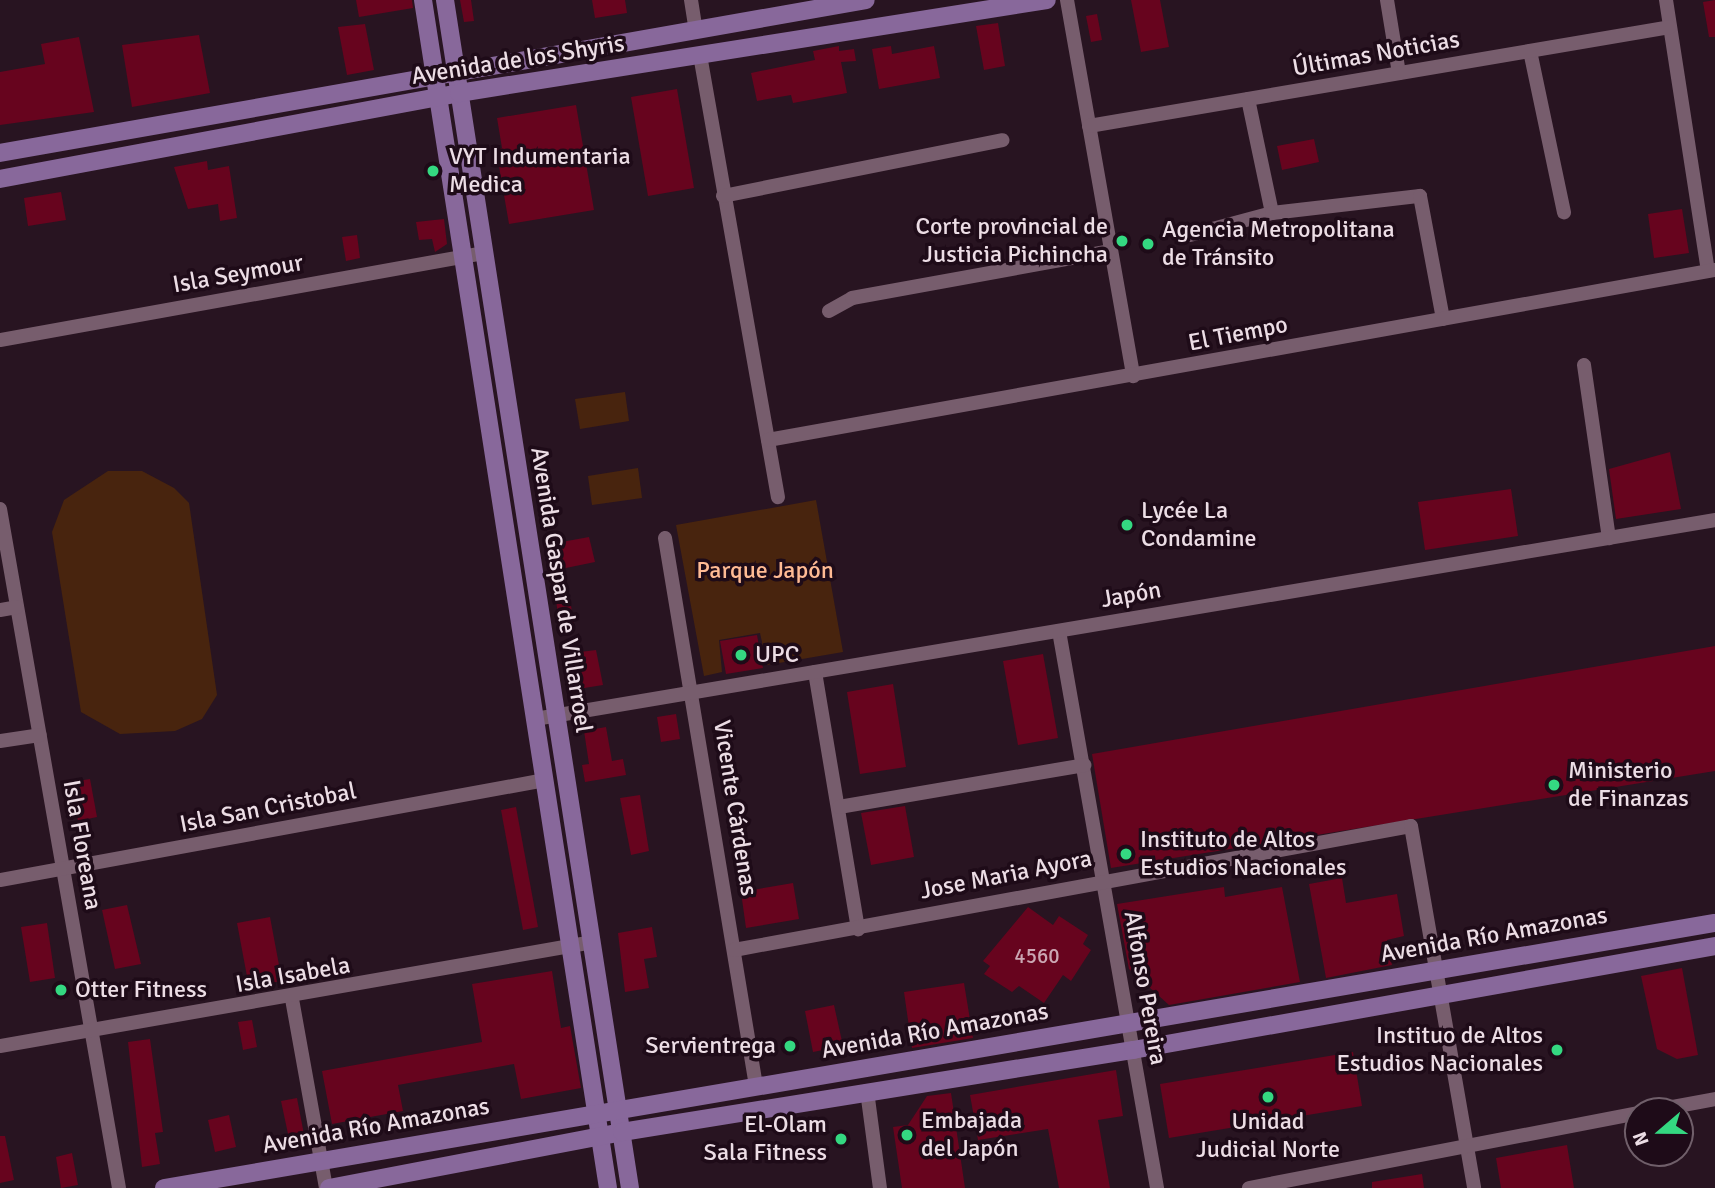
<!DOCTYPE html>
<html>
<head>
<meta charset="utf-8">
<style>
	body { margin:0 }
	#map { position:relative; width:1715px; height:1188px; overflow:hidden; background:#281421; font-family:Signika,sans-serif }
	div>[style] { position:absolute }
	.green>* { inset:0; background:#48240e }
	.building>* { inset:0; background:#67041e }
	.minor>* { height:14px; margin:-7px; padding:0 7px; transform-origin:7px; border-radius:7px; background:#775d6d }
	.major>* { height:18px; margin:-9px; padding:0 9px; transform-origin:9px; border-radius:9px; background:#88689b }
	.dots>* { width:19px; height:19px; translate:-50% -50%; box-sizing:border-box; border:4px solid #1e0b18; border-radius:50% }
	span { translate:-50% -50%; white-space:nowrap; text-align:center; line-height:1.15; -webkit-text-stroke:7px #1e0b18; paint-order:stroke }
	.number-label { font-size:21px; color:#cba7b3 }
	.number-label span { -webkit-text-stroke-width:0 }
	.street-label { font-size:24px; color:#ecdde5 }
	.poi-label { font-size:24px; color:#ecdde5 }
	.left { translate:0 -50%; text-align:left }
	.right { translate:-100% -50%; text-align:right }
	.park-label { font-size:24px; color:#ffbb94 }
	.north { position:absolute; left:1624px; top:1097px; width:70px; height:70px; box-sizing:border-box; background:#1e0b18; border:2px solid #705f6a; border-radius:50%; rotate:250deg; font-size:19px; font-weight:700; line-height:28px; text-align:center; color:#ecdde5 }
	.north::after { content:''; display:block; margin:auto; width:24px; height:32px; background:#34d881; clip-path:polygon(50% 0,100% 100%,50% 72%,0 100%) }
</style>
</head>
<body>
<div id="map">
	<div class="green">
		<i style="clip-path:polygon(625px 392px,629px 421px,580px 429px,575px 399px)"></i>
		<i style="clip-path:polygon(638px 468px,642px 498px,592px 505px,588px 476px)"></i>
		<i style="clip-path:polygon(108px 471px,142px 471px,174px 488px,189px 503px,217px 695px,202px 719px,175px 731px,120px 734px,81px 712px,52px 532px,64px 500px)"></i>
		<i style="clip-path:polygon(816px 500px,843px 652px,767px 665px,760px 633px,719px 640px,722px 672px,704px 676px,676px 525px)"></i>
	</div>
	<div class="building">
		<i style="clip-path:polygon(356px 0,412px 0,413px 8px,359px 17px)"></i>
		<i style="clip-path:polygon(460px 0,471px 0,474px 21px,464px 22px)"></i>
		<i style="clip-path:polygon(592px 0,625px 0,627px 13px,595px 18px)"></i>
		<i style="clip-path:polygon(1131px 0,1160px 0,1169px 47px,1141px 52px)"></i>
		<i style="clip-path:polygon(1715px 0,1715px 37px,1709px 37px,1703px 2px)"></i>
		<i style="clip-path:polygon(1097px 14px,1102px 40px,1091px 42px,1086px 16px)"></i>
		<i style="clip-path:polygon(998px 23px,1005px 66px,984px 70px,976px 26px)"></i>
		<i style="clip-path:polygon(365px 24px,374px 70px,347px 75px,338px 27px)"></i>
		<i style="clip-path:polygon(199px 35px,210px 93px,132px 107px,122px 45px)"></i>
		<i style="clip-path:polygon(79px 37px,94px 112px,0 125px,0 72px,45px 64px,41px 44px)"></i>
		<i style="clip-path:polygon(839px 46px,839px 51px,854px 49px,856px 61px,841px 62px,847px 93px,793px 103px,791px 95px,757px 101px,751px 73px,815px 60px,813px 51px)"></i>
		<i style="clip-path:polygon(891px 46px,892px 54px,934px 46px,940px 78px,879px 89px,872px 49px)"></i>
		<i style="clip-path:polygon(677px 89px,694px 188px,648px 196px,631px 97px)"></i>
		<i style="clip-path:polygon(576px 105px,594px 210px,509px 224px,496px 149px,502px 148px,497px 118px)"></i>
		<i style="clip-path:polygon(1314px 139px,1319px 162px,1282px 170px,1277px 146px)"></i>
		<i style="clip-path:polygon(207px 161px,208px 170px,229px 166px,237px 218px,220px 221px,218px 204px,188px 209px,174px 167px)"></i>
		<i style="clip-path:polygon(61px 192px,66px 220px,28px 226px,24px 198px)"></i>
		<i style="clip-path:polygon(1682px 209px,1689px 253px,1654px 258px,1648px 214px)"></i>
		<i style="clip-path:polygon(444px 219px,447px 244px,435px 252px,432px 239px,419px 240px,416px 222px)"></i>
		<i style="clip-path:polygon(357px 235px,360px 258px,346px 261px,342px 237px)"></i>
		<i style="clip-path:polygon(1670px 452px,1681px 509px,1616px 519px,1609px 469px)"></i>
		<i style="clip-path:polygon(1511px 489px,1518px 536px,1425px 550px,1418px 502px)"></i>
		<i style="clip-path:polygon(589px 537px,595px 562px,561px 569px,556px 543px)"></i>
		<i style="clip-path:polygon(570px 599px,574px 625px,560px 627px,556px 601px)"></i>
		<i style="clip-path:polygon(757px 635px,763px 668px,726px 674px,720px 641px)"></i>
		<i style="clip-path:polygon(1715px 646px,1715px 771px,1111px 868px,1092px 754px)"></i>
		<i style="clip-path:polygon(596px 650px,603px 685px,578px 689px,572px 653px)"></i>
		<i style="clip-path:polygon(1043px 654px,1058px 738px,1018px 745px,1003px 661px)"></i>
		<i style="clip-path:polygon(893px 684px,906px 767px,860px 774px,847px 692px)"></i>
		<i style="clip-path:polygon(676px 714px,680px 739px,661px 742px,657px 717px)"></i>
		<i style="clip-path:polygon(606px 727px,612px 761px,623px 759px,626px 775px,585px 782px,582px 765px,589px 764px,584px 731px)"></i>
		<i style="clip-path:polygon(90px 779px,97px 817px,78px 821px,71px 782px)"></i>
		<i style="clip-path:polygon(640px 795px,649px 851px,631px 855px,620px 798px)"></i>
		<i style="clip-path:polygon(905px 806px,914px 857px,871px 865px,861px 813px)"></i>
		<i style="clip-path:polygon(516px 807px,538px 927px,523px 930px,501px 810px)"></i>
		<i style="clip-path:polygon(1342px 878px,1346px 903px,1397px 894px,1404px 936px,1387px 940px,1392px 965px,1326px 978px,1309px 884px)"></i>
		<i style="clip-path:polygon(793px 883px,799px 919px,746px 928px,741px 892px)"></i>
		<i style="clip-path:polygon(1224px 887px,1225px 897px,1282px 887px,1300px 982px,1169px 1005px,1129px 969px,1117px 904px)"></i>
		<i style="clip-path:polygon(127px 905px,141px 964px,115px 969px,102px 910px)"></i>
		<i style="clip-path:polygon(1028px 907px,1053px 925px,1059px 916px,1088px 935px,1083px 944px,1091px 950px,1071px 981px,1063px 975px,1044px 1003px,1019px 986px,1012px 992px,984px 974px,990px 966px,983px 961px)"></i>
		<i style="clip-path:polygon(270px 917px,282px 981px,249px 987px,237px 923px)"></i>
		<i style="clip-path:polygon(47px 923px,55px 978px,30px 982px,21px 927px)"></i>
		<i style="clip-path:polygon(652px 927px,657px 957px,644px 959px,649px 988px,625px 992px,618px 933px)"></i>
		<i style="clip-path:polygon(1682px 968px,1698px 1055px,1677px 1059px,1657px 1049px,1641px 976px)"></i>
		<i style="clip-path:polygon(552px 971px,561px 1028px,570px 1026px,581px 1088px,521px 1099px,514px 1064px,398px 1085px,403px 1111px,332px 1124px,322px 1071px,482px 1042px,472px 984px)"></i>
		<i style="clip-path:polygon(964px 983px,973px 1038px,912px 1048px,904px 992px)"></i>
		<i style="clip-path:polygon(834px 1005px,843px 1046px,813px 1052px,805px 1011px)"></i>
		<i style="clip-path:polygon(252px 1020px,257px 1047px,243px 1050px,238px 1022px)"></i>
		<i style="clip-path:polygon(150px 1039px,163px 1132px,155px 1133px,160px 1164px,142px 1167px,128px 1042px)"></i>
		<i style="clip-path:polygon(1353px 1052px,1362px 1106px,1169px 1138px,1160px 1084px)"></i>
		<i style="clip-path:polygon(1116px 1070px,1123px 1116px,1098px 1120px,1110px 1188px,1059px 1188px,1048px 1129px,978px 1140px,970px 1095px)"></i>
		<i style="clip-path:polygon(951px 1093px,965px 1188px,902px 1188px,893px 1127px,908px 1125px,927px 1096px)"></i>
		<i style="clip-path:polygon(297px 1098px,306px 1145px,291px 1148px,281px 1101px)"></i>
		<i style="clip-path:polygon(229px 1115px,236px 1147px,215px 1152px,208px 1120px)"></i>
		<i style="clip-path:polygon(0 1136px,5px 1136px,14px 1180px,0 1183px)"></i>
		<i style="clip-path:polygon(1567px 1145px,1574px 1188px,1501px 1188px,1496px 1158px)"></i>
		<i style="clip-path:polygon(72px 1153px,78px 1185px,61px 1188px,56px 1157px)"></i>
		<i style="clip-path:polygon(1422px 1174px,1424px 1188px,1372px 1188px,1372px 1182px)"></i>
	</div>
	<div class="minor">
		<i style="left:691px;top:0;width:30px;rotate:81deg"></i>
		<i style="left:1067px;top:0;width:382px;rotate:80deg"></i>
		<i style="left:1387px;top:0;width:74px;rotate:80.7deg"></i>
		<i style="left:1666px;top:0;width:274px;rotate:81.2deg"></i>
		<i style="left:1530px;top:51px;width:165px;rotate:78.1deg"></i>
		<i style="left:700px;top:55px;width:449px;rotate:80deg"></i>
		<i style="left:1248px;top:99px;width:116px;rotate:78.1deg"></i>
		<i style="left:1089px;top:126px;width:589px;rotate:-9.67deg"></i>
		<i style="left:723px;top:196px;width:285px;rotate:-11.3deg"></i>
		<i style="left:1190px;top:235px;width:85px;rotate:-15deg"></i>
		<i style="left:1272px;top:213px;width:149px;rotate:-6.6deg"></i>
		<i style="left:1420px;top:196px;width:125px;rotate:79.4deg"></i>
		<i style="left:829px;top:311px;width:26px;rotate:-29deg"></i>
		<i style="left:852px;top:298px;width:262px;rotate:-10.3deg"></i>
		<i style="left:0;top:340px;width:491px;rotate:-10.2deg"></i>
		<i style="left:1584px;top:365px;width:175px;rotate:81.8deg"></i>
		<i style="left:768px;top:440px;width:962px;rotate:-10.18deg"></i>
		<i style="left:0;top:509px;width:689px;rotate:80.06deg"></i>
		<i style="left:665px;top:538px;width:556px;rotate:80.57deg"></i>
		<i style="left:0;top:610px;width:17px;rotate:-10deg"></i>
		<i style="left:1059px;top:631px;width:566px;rotate:80.02deg"></i>
		<i style="left:815px;top:672px;width:261px;rotate:80.5deg"></i>
		<i style="left:535px;top:719px;width:1197px;rotate:-9.57deg"></i>
		<i style="left:0;top:741px;width:40px;rotate:-8.5deg"></i>
		<i style="left:839px;top:807px;width:249px;rotate:-9.7deg"></i>
		<i style="left:0;top:880px;width:554px;rotate:-10.4deg"></i>
		<i style="left:734px;top:950px;width:688px;rotate:-10.38deg"></i>
		<i style="left:1411px;top:826px;width:367px;rotate:80.1deg"></i>
		<i style="left:292px;top:999px;width:192px;rotate:79.8deg"></i>
		<i style="left:0;top:1046px;width:602px;rotate:-9.95deg"></i>
		<i style="left:867px;top:1091px;width:98px;rotate:82.4deg"></i>
		<i style="left:1651px;top:1111px;width:65px;rotate:-10.6deg"></i>
		<i style="left:1249px;top:1188px;width:396px;rotate:-10.9deg"></i>
	</div>
	<div class="major">
		<i style="left:423px;top:0;width:1202px;rotate:81.15deg"></i>
		<i style="left:445px;top:0;width:1202px;rotate:81.15deg"></i>
		<i style="left:0;top:153px;width:879px;rotate:-10.02deg"></i>
		<i style="left:0;top:179px;width:467px;rotate:-10.6deg"></i>
		<i style="left:459px;top:93px;width:595px;rotate:-8.99deg"></i>
		<i style="left:164px;top:1188px;width:1573px;rotate:-9.7deg"></i>
		<i style="left:329px;top:1188px;width:298px;rotate:-10.8deg"></i>
		<i style="left:622px;top:1132px;width:518px;rotate:-9.12deg"></i>
		<i style="left:1133px;top:1050px;width:591px;rotate:-10.13deg"></i>
	</div>
	<div class="dots">
		<i style="left:433px;top:171px;background:#34d881"></i>
		<i style="left:1122px;top:241px;background:#34d881"></i>
		<i style="left:1148px;top:244px;background:#34d881"></i>
		<i style="left:1127px;top:525px;background:#34d881"></i>
		<i style="left:741px;top:655px;background:#34d881"></i>
		<i style="left:1554px;top:785px;background:#34d881"></i>
		<i style="left:1126px;top:854px;background:#34d881"></i>
		<i style="left:61px;top:990px;background:#34d881"></i>
		<i style="left:790px;top:1046px;background:#34d881"></i>
		<i style="left:1557px;top:1050px;background:#34d881"></i>
		<i style="left:1268px;top:1097px;background:#34d881"></i>
		<i style="left:907px;top:1135px;background:#34d881"></i>
		<i style="left:841px;top:1139px;background:#34d881"></i>
	</div>
	<div class="number-label">
		<span style="left:1037px;top:956px">4560</span>
	</div>
	<div class="street-label">
		<span style="left:1376px;top:54px;rotate:-10deg">Últimas Noticias</span>
		<span style="left:518px;top:60px;rotate:-9deg">Avenida de los Shyris</span>
		<span style="left:238px;top:274px;rotate:-10deg">Isla Seymour</span>
		<span style="left:1238px;top:334px;rotate:-11deg">El Tiempo</span>
		<span style="left:561px;top:590px;rotate:81deg">Avenida Gaspar de Villarroel</span>
		<span style="left:1131px;top:595px;rotate:-10deg">Japón</span>
		<span style="left:268px;top:808px;rotate:-11deg">Isla San Cristobal</span>
		<span style="left:735px;top:808px;rotate:81deg">Vicente Cárdenas</span>
		<span style="left:82px;top:845px;rotate:80deg">Isla Floreana</span>
		<span style="left:1006px;top:875px;rotate:-11deg">Jose Maria Ayora</span>
		<span style="left:1494px;top:935px;rotate:-10deg">Avenida Río Amazonas</span>
		<span style="left:293px;top:975px;rotate:-10deg">Isla Isabela</span>
		<span style="left:1145px;top:988px;rotate:80deg">Alfonso Pereira</span>
		<span style="left:935px;top:1031px;rotate:-10deg">Avenida Río Amazonas</span>
		<span style="left:376px;top:1126px;rotate:-10deg">Avenida Río Amazonas</span>
	</div>
	<div class="poi-label">
		<span class="left" style="left:449px;top:171px">VYT Indumentaria<br>Medica</span>
		<span class="right" style="left:1108px;top:241px">Corte provincial de<br>Justicia Pichincha</span>
		<span class="left" style="left:1162px;top:244px">Agencia Metropolitana<br>de Tránsito</span>
		<span class="left" style="left:1141px;top:525px">Lycée La<br>Condamine</span>
		<span class="left" style="left:755px;top:655px">UPC</span>
		<span class="left" style="left:1568px;top:785px">Ministerio<br>de Finanzas</span>
		<span class="left" style="left:1140px;top:854px">Instituto de Altos<br>Estudios Nacionales</span>
		<span class="left" style="left:75px;top:990px">Otter Fitness</span>
		<span class="right" style="left:1543px;top:1050px">Instituo de Altos<br>Estudios Nacionales</span>
		<span class="right" style="left:776px;top:1046px">Servientrega</span>
		<span class="left" style="left:921px;top:1135px">Embajada<br>del Japón</span>
		<span style="left:1268px;top:1136px">Unidad<br>Judicial Norte</span>
		<span class="right" style="left:827px;top:1139px">El-Olam<br>Sala Fitness</span>
	</div>
	<div class="park-label">
		<span style="left:765px;top:571px">Parque Japón</span>
	</div>
	<div class="north">N</div>
</div>
</body>
</html>
